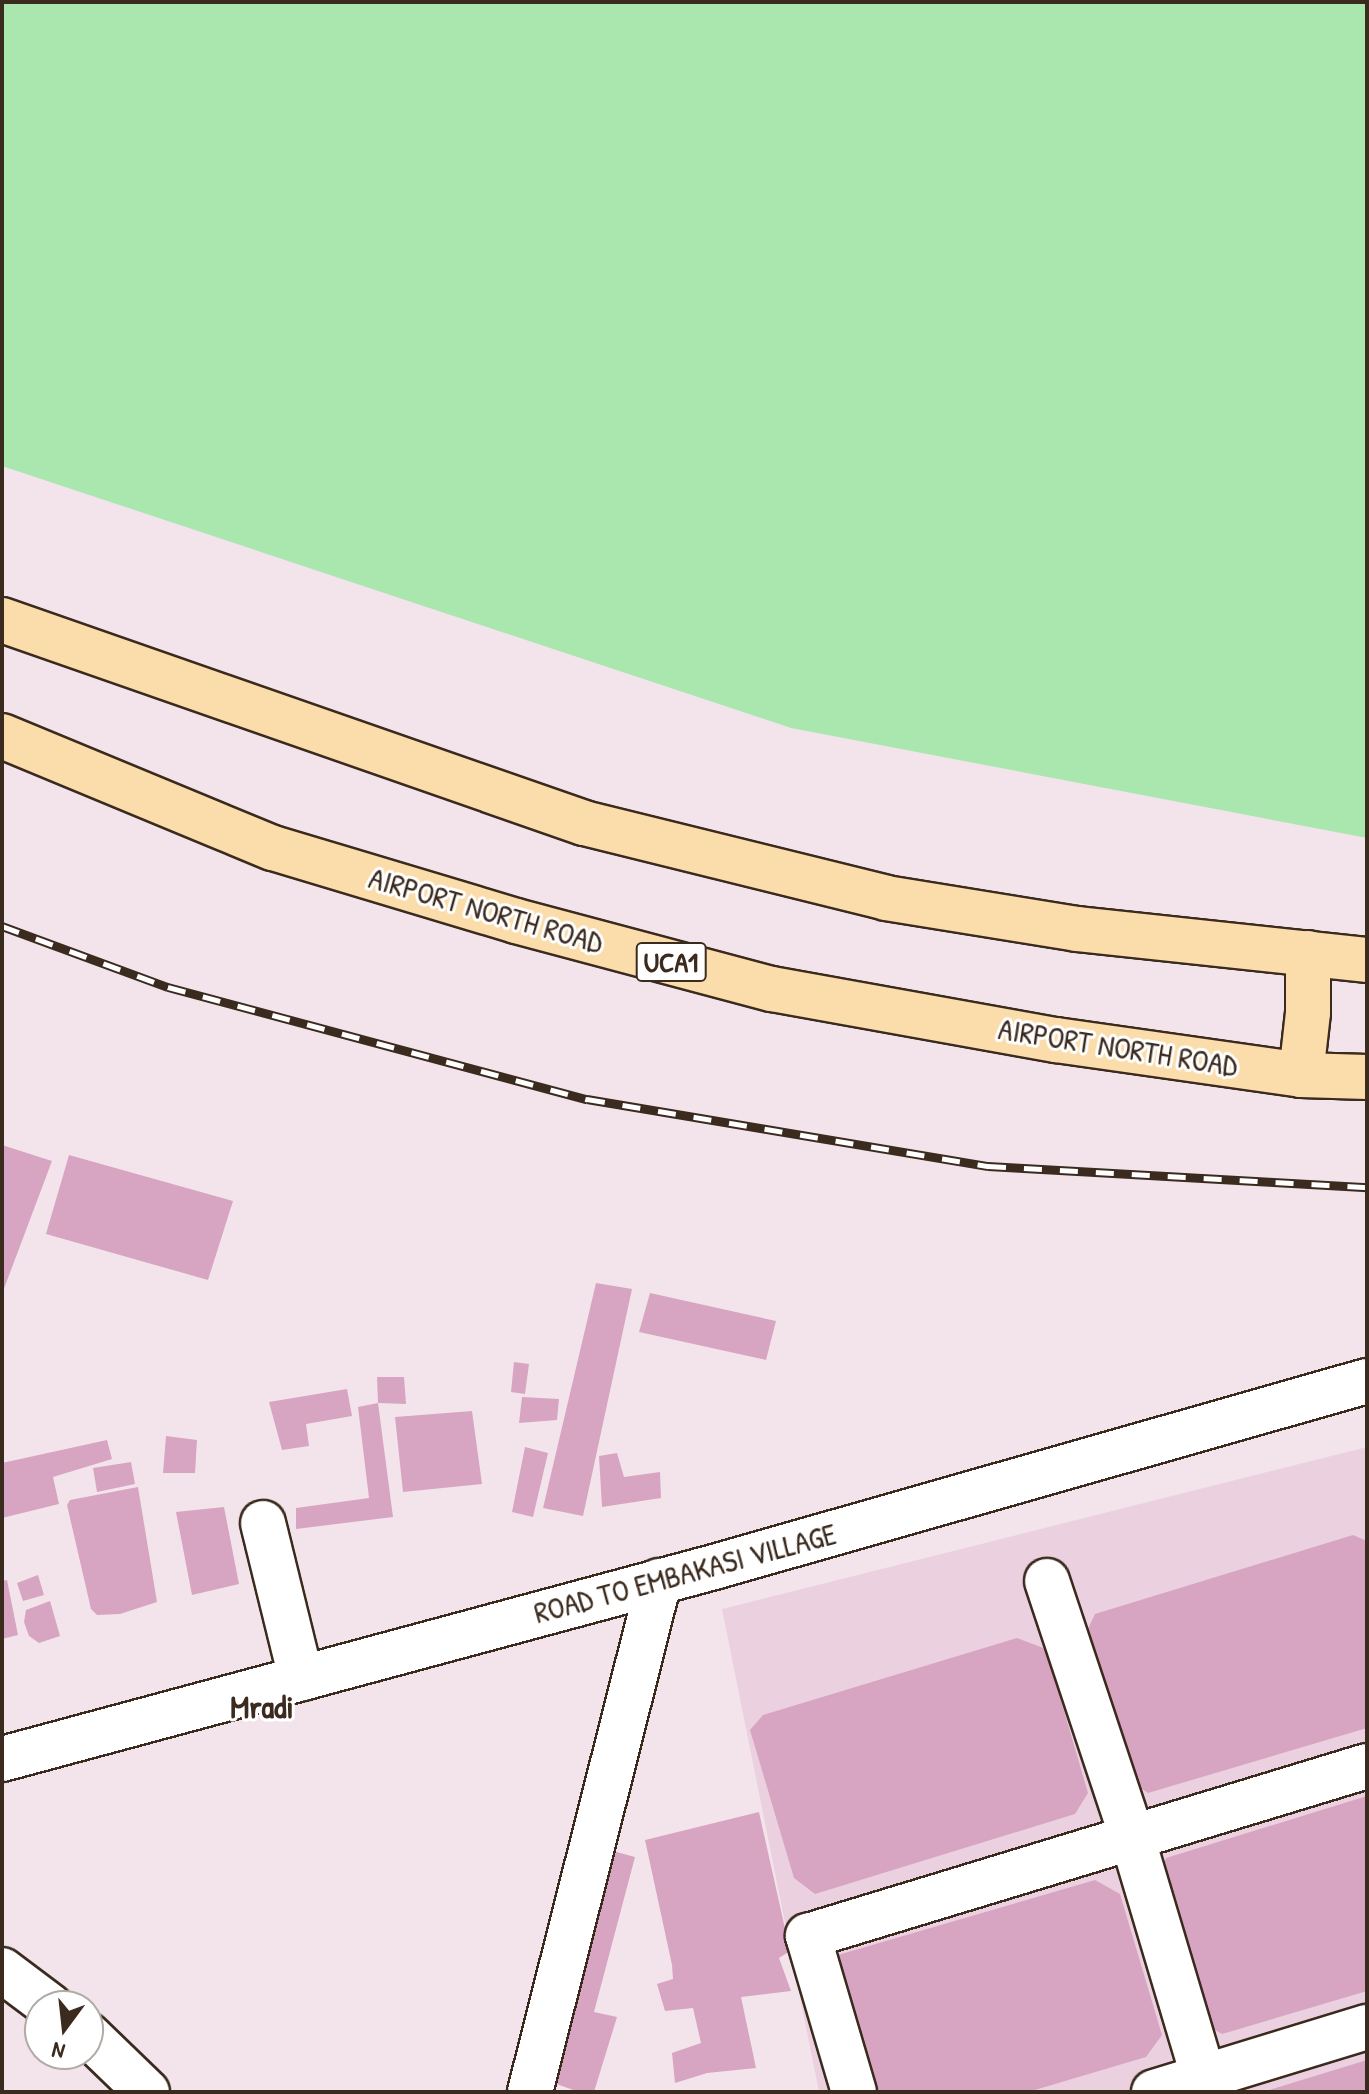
<!DOCTYPE html>
<html>
<head>
<meta charset="utf-8">
<style>
	body { margin:0 }
	#map { position:relative; width:1369px; height:2094px; overflow:hidden; background:#f3e4ec; font-family:"Patrick Hand",sans-serif }
	div>[style] { position:absolute }
	.built>* { inset:0; background:#ebd1df }
	.green>* { inset:0; background:#a9e7af }
	.building>* { inset:0; background:#d7a5c1 }
	.roads { filter:drop-shadow(2px 0 #3b2a1e) drop-shadow(-2px 0 #3b2a1e) drop-shadow(0 2px #3b2a1e) drop-shadow(0 -2px #3b2a1e) }
	.minor>* { height:44px; margin:-22px; padding:0 22px; transform-origin:22px; border-radius:22px; background:#fff }
	.major>* { height:44px; margin:-22px; padding:0 22px; transform-origin:22px; border-radius:22px; background:#fbddab }
	.rail>* { height:9px; margin-top:-4.5px; transform-origin:0; background:repeating-linear-gradient(90deg,#fff 0 18px,#3b2a1e 0 36px); box-sizing:border-box; border-block:2px solid #3b2a1e }
	span { translate:-50% -50%; white-space:nowrap; text-align:center; line-height:1.15; -webkit-text-stroke:6px #fff; paint-order:stroke }
	.shield-label span { padding:2px 6px; background:#fff; border:2px solid; border-radius:6px; -webkit-text-stroke-width:0 }
	.shield-label { font-size:28px; color:#3b2a1e; font-weight:700 }
	.street-label { font-size:30px; color:#3b2a1e }
	.neighbourhood-label { font-size:32px; color:#3b2a1e; font-weight:700 }
	.frame { position:absolute; inset:0; border:4px solid #3b2a1e; pointer-events:none }
	.north { position:absolute; left:24px; top:1990px; width:80px; height:80px; box-sizing:border-box; background:#fff; border:2px solid #b1aaa5; border-radius:50%; rotate:195deg; font-size:22px; font-weight:700; line-height:32px; text-align:center; color:#3b2a1e }
	.north::after { content:''; display:block; margin:auto; width:28px; height:36px; background:#3b2a1e; clip-path:polygon(50% 0,100% 100%,50% 72%,0 100%) }
</style>
</head>
<body>
<div id="map">
	<div class="built">
		<i style="clip-path:polygon(1367px 1447px,1367px 2092px,819px 2092px,722px 1609px)"></i>
	</div>
	<div class="green">
		<i style="clip-path:polygon(2px 2px,1367px 2px,1367px 838px,791px 728px,2px 466px)"></i>
	</div>
	<div class="building">
		<i style="clip-path:polygon(2px 1145px,52px 1161px,2px 1294px)"></i>
		<i style="clip-path:polygon(69px 1155px,233px 1201px,208px 1280px,46px 1234px)"></i>
		<i style="clip-path:polygon(596px 1283px,632px 1289px,583px 1516px,543px 1508px)"></i>
		<i style="clip-path:polygon(650px 1293px,776px 1321px,766px 1360px,639px 1332px)"></i>
		<i style="clip-path:polygon(514px 1362px,529px 1364px,525px 1394px,511px 1392px)"></i>
		<i style="clip-path:polygon(377px 1377px,404px 1377px,406px 1404px,378px 1403px)"></i>
		<i style="clip-path:polygon(347px 1389px,352px 1416px,306px 1424px,309px 1446px,282px 1450px,269px 1402px)"></i>
		<i style="clip-path:polygon(522px 1397px,559px 1399px,557px 1420px,519px 1423px)"></i>
		<i style="clip-path:polygon(378px 1403px,393px 1517px,296px 1529px,296px 1508px,369px 1498px,358px 1407px)"></i>
		<i style="clip-path:polygon(472px 1411px,482px 1484px,403px 1492px,395px 1417px)"></i>
		<i style="clip-path:polygon(166px 1436px,197px 1440px,195px 1473px,163px 1473px)"></i>
		<i style="clip-path:polygon(107px 1440px,112px 1459px,53px 1477px,59px 1504px,2px 1518px,2px 1463px)"></i>
		<i style="clip-path:polygon(525px 1447px,548px 1453px,533px 1517px,512px 1512px)"></i>
		<i style="clip-path:polygon(617px 1453px,624px 1477px,660px 1472px,661px 1498px,602px 1507px,599px 1456px)"></i>
		<i style="clip-path:polygon(131px 1462px,135px 1484px,97px 1492px,93px 1468px)"></i>
		<i style="clip-path:polygon(138px 1487px,157px 1602px,120px 1614px,97px 1615px,91px 1609px,67px 1505px,70px 1500px)"></i>
		<i style="clip-path:polygon(224px 1507px,239px 1584px,192px 1595px,176px 1512px)"></i>
		<i style="clip-path:polygon(1353px 1535px,1367px 1541px,1367px 1728px,1148px 1793px,1129px 1780px,1086px 1633px,1095px 1614px)"></i>
		<i style="clip-path:polygon(38px 1575px,44px 1595px,23px 1601px,17px 1583px)"></i>
		<i style="clip-path:polygon(7px 1580px,18px 1635px,2px 1639px,2px 1581px)"></i>
		<i style="clip-path:polygon(50px 1601px,60px 1636px,39px 1643px,29px 1636px,24px 1622px,26px 1610px)"></i>
		<i style="clip-path:polygon(1017px 1638px,1046px 1649px,1088px 1793px,1075px 1814px,815px 1894px,794px 1878px,750px 1730px,763px 1715px)"></i>
		<i style="clip-path:polygon(1367px 1796px,1367px 1991px,1222px 2034px,1201px 2022px,1158px 1877px,1166px 1858px)"></i>
		<i style="clip-path:polygon(759px 1812px,790px 1951px,779px 1958px,791px 1991px,741px 1997px,756px 2068px,707px 2073px,675px 2083px,672px 2053px,701px 2043px,693px 2008px,665px 2011px,657px 1984px,673px 1979px,672px 1965px,645px 1840px)"></i>
		<i style="clip-path:polygon(609px 1850px,635px 1857px,594px 2012px,617px 2017px,594px 2092px,579px 2092px,548px 2081px)"></i>
		<i style="clip-path:polygon(1095px 1880px,1120px 1894px,1162px 2035px,1146px 2057px,1028px 2092px,862px 2092px,831px 1957px)"></i>
		<i style="clip-path:polygon(1367px 2060px,1367px 2092px,1266px 2092px,1266px 2091px)"></i>
	</div>
	<div class="roads">
		<div class="minor">
			<i style="left:263px;top:1523px;width:160px;rotate:76.2deg"></i>
			<i style="left:1047px;top:1581px;width:270px;rotate:71.6deg"></i>
			<i style="left:1132px;top:1837px;width:266px;rotate:73.4deg"></i>
			<i style="left:2px;top:1759px;width:737px;rotate:-15.09deg"></i>
			<i style="left:714px;top:1567px;width:679px;rotate:-15.9deg"></i>
			<i style="left:2px;top:1970px;width:60px;rotate:36.9deg"></i>
			<i style="left:88px;top:2035px;width:82px;rotate:44deg"></i>
			<i style="left:530px;top:2092px;width:527px;rotate:-75.83deg"></i>
			<i style="left:854px;top:2092px;width:163px;rotate:-106.4deg"></i>
			<i style="left:808px;top:1936px;width:584px;rotate:-16.92deg"></i>
			<i style="left:1154px;top:2092px;width:223px;rotate:-17deg"></i>
		</div>
		<div class="major">
			<i style="left:2px;top:620px;width:616px;rotate:19.23deg"></i>
			<i style="left:584px;top:823px;width:311px;rotate:13.9deg"></i>
			<i style="left:886px;top:898px;width:193px;rotate:9.2deg"></i>
			<i style="left:1077px;top:929px;width:292px;rotate:6.1deg"></i>
			<i style="left:2px;top:736px;width:293px;rotate:22.5deg"></i>
			<i style="left:273px;top:848px;width:254px;rotate:16.7deg"></i>
			<i style="left:516px;top:921px;width:265px;rotate:14.9deg"></i>
			<i style="left:772px;top:989px;width:289px;rotate:10.2deg"></i>
			<i style="left:1056px;top:1040px;width:247px;rotate:8.1deg"></i>
			<i style="left:1301px;top:1075px;width:66px;rotate:1.7deg"></i>
			<i style="left:1301px;top:1075px;width:62px;rotate:-83.6deg"></i>
			<i style="left:1308px;top:1013px;width:60px;rotate:-90deg"></i>
		</div>
	</div>
	<div class="rail">
		<i style="left:2px;top:926px;width:177px;rotate:20.2deg"></i>
		<i style="left:168px;top:987px;width:434px;rotate:15deg"></i>
		<i style="left:587px;top:1099px;width:407px;rotate:9.5deg"></i>
		<i style="left:988px;top:1166px;width:380px;rotate:3.2deg"></i>
	</div>
	<div class="shield-label">
		<span style="left:671px;top:962px">UCA1</span>
	</div>
	<div class="street-label">
		<span style="left:486px;top:910px;rotate:16deg">AIRPORT NORTH ROAD</span>
		<span style="left:1118px;top:1047px;rotate:9deg">AIRPORT NORTH ROAD</span>
		<span style="left:685px;top:1573px;rotate:-15deg">ROAD TO EMBAKASI VILLAGE</span>
	</div>
	<div class="neighbourhood-label">
		<span style="left:262px;top:1707px">Mradi</span>
	</div>
	<div class="frame"></div>
	<div class="north">N</div>
</div>
</body>
</html>
